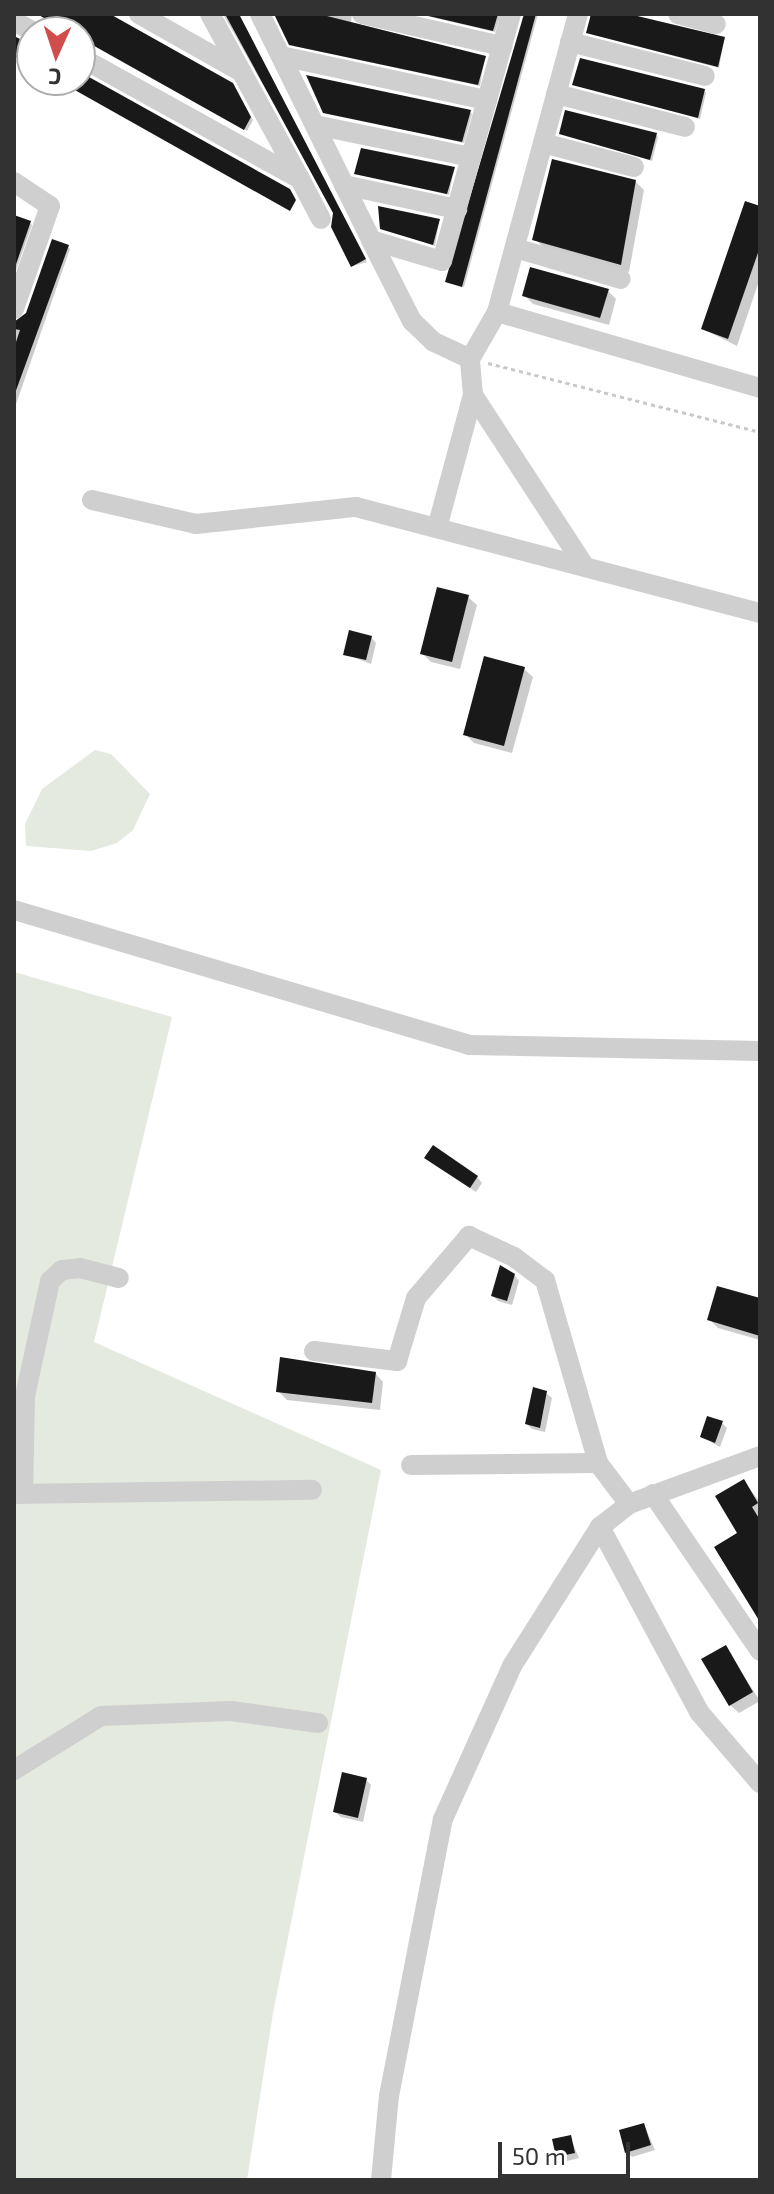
<!DOCTYPE html>
<html>
<head>
<meta charset="utf-8">
<style>
	body { margin:0 }
	#map { position:relative; width:774px; height:2194px; overflow:hidden; background:#fff; font-family:"Exo 2",sans-serif }
	div>[style] { position:absolute }
	.green>* { inset:0; background:#e4eadf }
	.shadow>* { inset:0; background:#0003 }
	.building>* { inset:0; background:#191919 }
	.path>* { height:3px; margin-top:-1.5px; transform-origin:0; background:repeating-linear-gradient(90deg,#c9c9c9 0 4px,transparent 0 8px) }
	.minor>* { height:20px; margin:-10px; padding:0 10px; transform-origin:10px; border-radius:10px; background:#cfcfcf }
	span { translate:-50% -50%; white-space:nowrap; text-align:center; line-height:1.15; -webkit-text-stroke:8px #fff; paint-order:stroke }
	.frame { position:absolute; inset:0; border:16px solid #323232; pointer-events:none }
	.north { position:absolute; left:16px; top:16px; width:80px; height:80px; box-sizing:border-box; background:#fff; border:2px solid #adadad; border-radius:50%; rotate:183deg; font-size:22px; font-weight:700; line-height:32px; text-align:center; color:#323232 }
	.north::after { content:''; display:block; margin:auto; width:28px; height:36px; background:#d14d4c; clip-path:polygon(50% 0,100% 100%,50% 72%,0 100%) }
	.scale { position:absolute; left:498px; top:2142px; width:132px; height:36px; box-sizing:border-box; border:4px solid #323232; border-top:0; padding-left:10px; font-size:24px; line-height:28px; white-space:nowrap; color:#323232; -webkit-text-stroke:6px #fff; paint-order:stroke }
</style>
</head>
<body>
<div id="map">
	<div class="green">
		<i style="clip-path:polygon(95px 750px,111px 754px,150px 794px,133px 830px,117px 843px,91px 851px,26px 846px,25px 824px,42px 789px)"></i>
		<i style="clip-path:polygon(14px 972px,172px 1017px,94px 1342px,381px 1470px,273px 2013px,247px 2180px,14px 2180px)"></i>
	</div>
	<div class="shadow">
		<i style="clip-path:polygon(38px 14px,105px 14px,235px 88px,253px 120px,247px 131px,80px 37px,80px 32px)"></i>
		<i style="clip-path:polygon(223px 14px,238px 14px,367px 262px,353px 266px,333px 227px,335px 213px)"></i>
		<i style="clip-path:polygon(277px 14px,352px 14px,351px 22px,485px 57px,480px 86px,294px 46px)"></i>
		<i style="clip-path:polygon(418px 14px,501px 14px,495px 32px)"></i>
		<i style="clip-path:polygon(525px 14px,538px 14px,464px 287px,448px 282px)"></i>
		<i style="clip-path:polygon(590px 14px,621px 14px,724px 39px,719px 68px,591px 34px)"></i>
		<i style="clip-path:polygon(574px 84px,704px 90px,706px 93px,700px 119px)"></i>
		<i style="clip-path:polygon(325px 112px,470px 112px,472px 114px,464px 143px)"></i>
		<i style="clip-path:polygon(561px 133px,656px 135px,658px 137px,652px 161px)"></i>
		<i style="clip-path:polygon(454px 169px,449px 195px,356px 173px)"></i>
		<i style="clip-path:polygon(635px 181px,644px 190px,629px 272px,543px 247px,535px 239px)"></i>
		<i style="clip-path:polygon(760px 209px,760px 278px,737px 346px,703px 329px)"></i>
		<i style="clip-path:polygon(439px 221px,435px 246px,382px 228px)"></i>
		<i style="clip-path:polygon(30px 223px,32px 225px,14px 276px,14px 226px)"></i>
		<i style="clip-path:polygon(68px 247px,70px 249px,14px 410px,14px 321px,28px 315px)"></i>
		<i style="clip-path:polygon(608px 291px,616px 299px,609px 325px,533px 304px,524px 295px)"></i>
		<i style="clip-path:polygon(468px 597px,477px 605px,460px 669px,431px 662px,422px 653px)"></i>
		<i style="clip-path:polygon(371px 637px,376px 643px,371px 664px,345px 654px)"></i>
		<i style="clip-path:polygon(524px 669px,533px 677px,512px 753px,474px 743px,466px 735px)"></i>
		<i style="clip-path:polygon(432px 1163px,477px 1177px,482px 1183px,476px 1192px)"></i>
		<i style="clip-path:polygon(514px 1275px,519px 1281px,512px 1305px,498px 1301px,493px 1296px)"></i>
		<i style="clip-path:polygon(760px 1301px,760px 1340px,718px 1328px,709px 1319px)"></i>
		<i style="clip-path:polygon(375px 1373px,383px 1382px,380px 1410px,287px 1400px,278px 1391px)"></i>
		<i style="clip-path:polygon(546px 1393px,552px 1398px,545px 1432px,532px 1429px,527px 1424px)"></i>
		<i style="clip-path:polygon(722px 1423px,727px 1428px,720px 1447px,702px 1437px)"></i>
		<i style="clip-path:polygon(744px 1482px,760px 1502px,760px 1618px,739px 1534px)"></i>
		<i style="clip-path:polygon(725px 1647px,760px 1701px,739px 1713px,730px 1705px)"></i>
		<i style="clip-path:polygon(366px 1780px,371px 1785px,363px 1822px,341px 1817px,335px 1812px)"></i>
		<i style="clip-path:polygon(644px 2125px,655px 2150px,632px 2157px,627px 2152px)"></i>
		<i style="clip-path:polygon(570px 2137px,579px 2158px,563px 2162px,558px 2156px)"></i>
	</div>
	<div class="building">
		<i style="clip-path:polygon(37px 14px,110px 14px,233px 83px,251px 117px,244px 130px,80px 38px,80px 32px,69px 32px)"></i>
		<i style="clip-path:polygon(225px 14px,239px 14px,366px 259px,351px 267px,331px 227px,333px 213px)"></i>
		<i style="clip-path:polygon(274px 14px,319px 14px,486px 56px,478px 85px,289px 45px)"></i>
		<i style="clip-path:polygon(420px 14px,498px 14px,493px 31px)"></i>
		<i style="clip-path:polygon(524px 14px,536px 14px,462px 287px,445px 282px)"></i>
		<i style="clip-path:polygon(591px 14px,629px 14px,725px 37px,718px 67px,586px 33px)"></i>
		<i style="clip-path:polygon(14px 36px,32px 45px,32px 66px,14px 56px)"></i>
		<i style="clip-path:polygon(580px 58px,705px 89px,698px 118px,572px 85px)"></i>
		<i style="clip-path:polygon(80px 72px,290px 189px,296px 200px,290px 211px,57px 80px,80px 80px)"></i>
		<i style="clip-path:polygon(306px 75px,471px 110px,462px 142px,323px 113px)"></i>
		<i style="clip-path:polygon(565px 110px,657px 133px,650px 160px,559px 134px)"></i>
		<i style="clip-path:polygon(361px 148px,455px 167px,447px 194px,354px 174px)"></i>
		<i style="clip-path:polygon(552px 159px,636px 180px,621px 265px,532px 240px)"></i>
		<i style="clip-path:polygon(745px 201px,760px 206px,760px 247px,728px 339px,701px 329px)"></i>
		<i style="clip-path:polygon(378px 206px,440px 219px,433px 245px,380px 229px)"></i>
		<i style="clip-path:polygon(14px 215px,31px 221px,14px 270px)"></i>
		<i style="clip-path:polygon(52px 239px,69px 245px,14px 396px,14px 348px,20px 330px,14px 329px,14px 322px,26px 313px)"></i>
		<i style="clip-path:polygon(530px 267px,609px 289px,600px 318px,522px 296px)"></i>
		<i style="clip-path:polygon(437px 587px,469px 595px,452px 662px,420px 654px)"></i>
		<i style="clip-path:polygon(349px 630px,372px 636px,366px 660px,343px 655px)"></i>
		<i style="clip-path:polygon(484px 656px,525px 667px,504px 746px,463px 735px)"></i>
		<i style="clip-path:polygon(433px 1145px,478px 1176px,470px 1188px,424px 1158px)"></i>
		<i style="clip-path:polygon(500px 1265px,515px 1274px,507px 1301px,491px 1296px)"></i>
		<i style="clip-path:polygon(717px 1286px,760px 1298px,760px 1336px,707px 1320px)"></i>
		<i style="clip-path:polygon(280px 1357px,376px 1372px,372px 1403px,276px 1392px)"></i>
		<i style="clip-path:polygon(533px 1387px,547px 1391px,540px 1428px,525px 1424px)"></i>
		<i style="clip-path:polygon(707px 1416px,723px 1421px,715px 1443px,700px 1437px)"></i>
		<i style="clip-path:polygon(744px 1479px,758px 1503px,752px 1507px,760px 1520px,760px 1622px,714px 1547px,737px 1533px,715px 1496px)"></i>
		<i style="clip-path:polygon(726px 1645px,753px 1692px,729px 1706px,701px 1659px)"></i>
		<i style="clip-path:polygon(342px 1772px,367px 1778px,358px 1818px,333px 1812px)"></i>
		<i style="clip-path:polygon(644px 2123px,651px 2145px,625px 2153px,619px 2130px)"></i>
		<i style="clip-path:polygon(571px 2135px,575px 2153px,556px 2157px,552px 2139px)"></i>
	</div>
	<div class="path">
		<i style="left:488px;top:363px;width:281px;rotate:14.2deg"></i>
	</div>
	<div class="minor">
		<i style="left:139px;top:14px;width:118px;rotate:29.4deg"></i>
		<i style="left:210px;top:14px;width:188px;rotate:61.4deg"></i>
		<i style="left:260px;top:14px;width:252px;rotate:63.8deg"></i>
		<i style="left:371px;top:240px;width:74px;rotate:16.5deg"></i>
		<i style="left:442px;top:261px;width:256px;rotate:-74.4deg"></i>
		<i style="left:362px;top:14px;width:144px;rotate:12.9deg"></i>
		<i style="left:578px;top:14px;width:309px;rotate:105.2deg"></i>
		<i style="left:497px;top:312px;width:274px;rotate:16.1deg"></i>
		<i style="left:678px;top:14px;width:39px;rotate:15deg"></i>
		<i style="left:14px;top:21px;width:23px;rotate:29deg"></i>
		<i style="left:570px;top:42px;width:139px;rotate:14.1deg"></i>
		<i style="left:281px;top:56px;width:211px;rotate:12.1deg"></i>
		<i style="left:80px;top:57px;width:252px;rotate:29deg"></i>
		<i style="left:300px;top:179px;width:45px;rotate:62.3deg"></i>
		<i style="left:556px;top:94px;width:133px;rotate:14.3deg"></i>
		<i style="left:315px;top:125px;width:159px;rotate:11.6deg"></i>
		<i style="left:543px;top:143px;width:94px;rotate:14.8deg"></i>
		<i style="left:14px;top:182px;width:43px;rotate:33.7deg"></i>
		<i style="left:50px;top:206px;width:109px;rotate:109.3deg"></i>
		<i style="left:344px;top:185px;width:116px;rotate:12deg"></i>
		<i style="left:371px;top:240px;width:91px;rotate:63.2deg"></i>
		<i style="left:412px;top:321px;width:30px;rotate:44deg"></i>
		<i style="left:434px;top:342px;width:40px;rotate:25deg"></i>
		<i style="left:470px;top:359px;width:54px;rotate:-60.1deg"></i>
		<i style="left:515px;top:248px;width:110px;rotate:16.3deg"></i>
		<i style="left:473px;top:395px;width:205px;rotate:56.9deg"></i>
		<i style="left:92px;top:500px;width:107px;rotate:13deg"></i>
		<i style="left:196px;top:524px;width:161px;rotate:-6.1deg"></i>
		<i style="left:356px;top:507px;width:418px;rotate:14.7deg"></i>
		<i style="left:437px;top:528px;width:138px;rotate:-74.9deg"></i>
		<i style="left:473px;top:395px;width:36px;rotate:-95deg"></i>
		<i style="left:14px;top:910px;width:475px;rotate:16.5deg"></i>
		<i style="left:469px;top:1045px;width:291px;rotate:1.2deg"></i>
		<i style="left:314px;top:1351px;width:84px;rotate:6.9deg"></i>
		<i style="left:397px;top:1361px;width:66px;rotate:-73.2deg"></i>
		<i style="left:416px;top:1298px;width:82px;rotate:-49.5deg"></i>
		<i style="left:469px;top:1236px;width:50px;rotate:25deg"></i>
		<i style="left:514px;top:1257px;width:39px;rotate:37deg"></i>
		<i style="left:545px;top:1280px;width:191px;rotate:73.8deg"></i>
		<i style="left:598px;top:1463px;width:51px;rotate:52.9deg"></i>
		<i style="left:411px;top:1465px;width:187px;rotate:-0.6deg"></i>
		<i style="left:23px;top:1493px;width:97px;rotate:-88.8deg"></i>
		<i style="left:25px;top:1396px;width:118px;rotate:-77.7deg"></i>
		<i style="left:50px;top:1281px;width:16px;rotate:-43deg"></i>
		<i style="left:62px;top:1270px;width:18px;rotate:-6deg"></i>
		<i style="left:80px;top:1268px;width:40px;rotate:14.4deg"></i>
		<i style="left:14px;top:1494px;width:298px;rotate:-0.8deg"></i>
		<i style="left:653px;top:1494px;width:190px;rotate:55.7deg"></i>
		<i style="left:600px;top:1527px;width:210px;rotate:61.8deg"></i>
		<i style="left:699px;top:1712px;width:94px;rotate:49.3deg"></i>
		<i style="left:14px;top:1770px;width:102px;rotate:-31.8deg"></i>
		<i style="left:101px;top:1716px;width:130px;rotate:-2.2deg"></i>
		<i style="left:231px;top:1711px;width:88px;rotate:7.9deg"></i>
		<i style="left:381px;top:2180px;width:84px;rotate:-84.6deg"></i>
		<i style="left:389px;top:2096px;width:282px;rotate:-79deg"></i>
		<i style="left:443px;top:1819px;width:168px;rotate:-65.7deg"></i>
		<i style="left:512px;top:1666px;width:165px;rotate:-57.7deg"></i>
		<i style="left:600px;top:1527px;width:37px;rotate:-38deg"></i>
		<i style="left:629px;top:1504px;width:140px;rotate:-20.1deg"></i>
	</div>
	<div class="frame"></div>
	<div class="north">С</div>
	<div class="scale">50 m</div>
</div>
</body>
</html>
